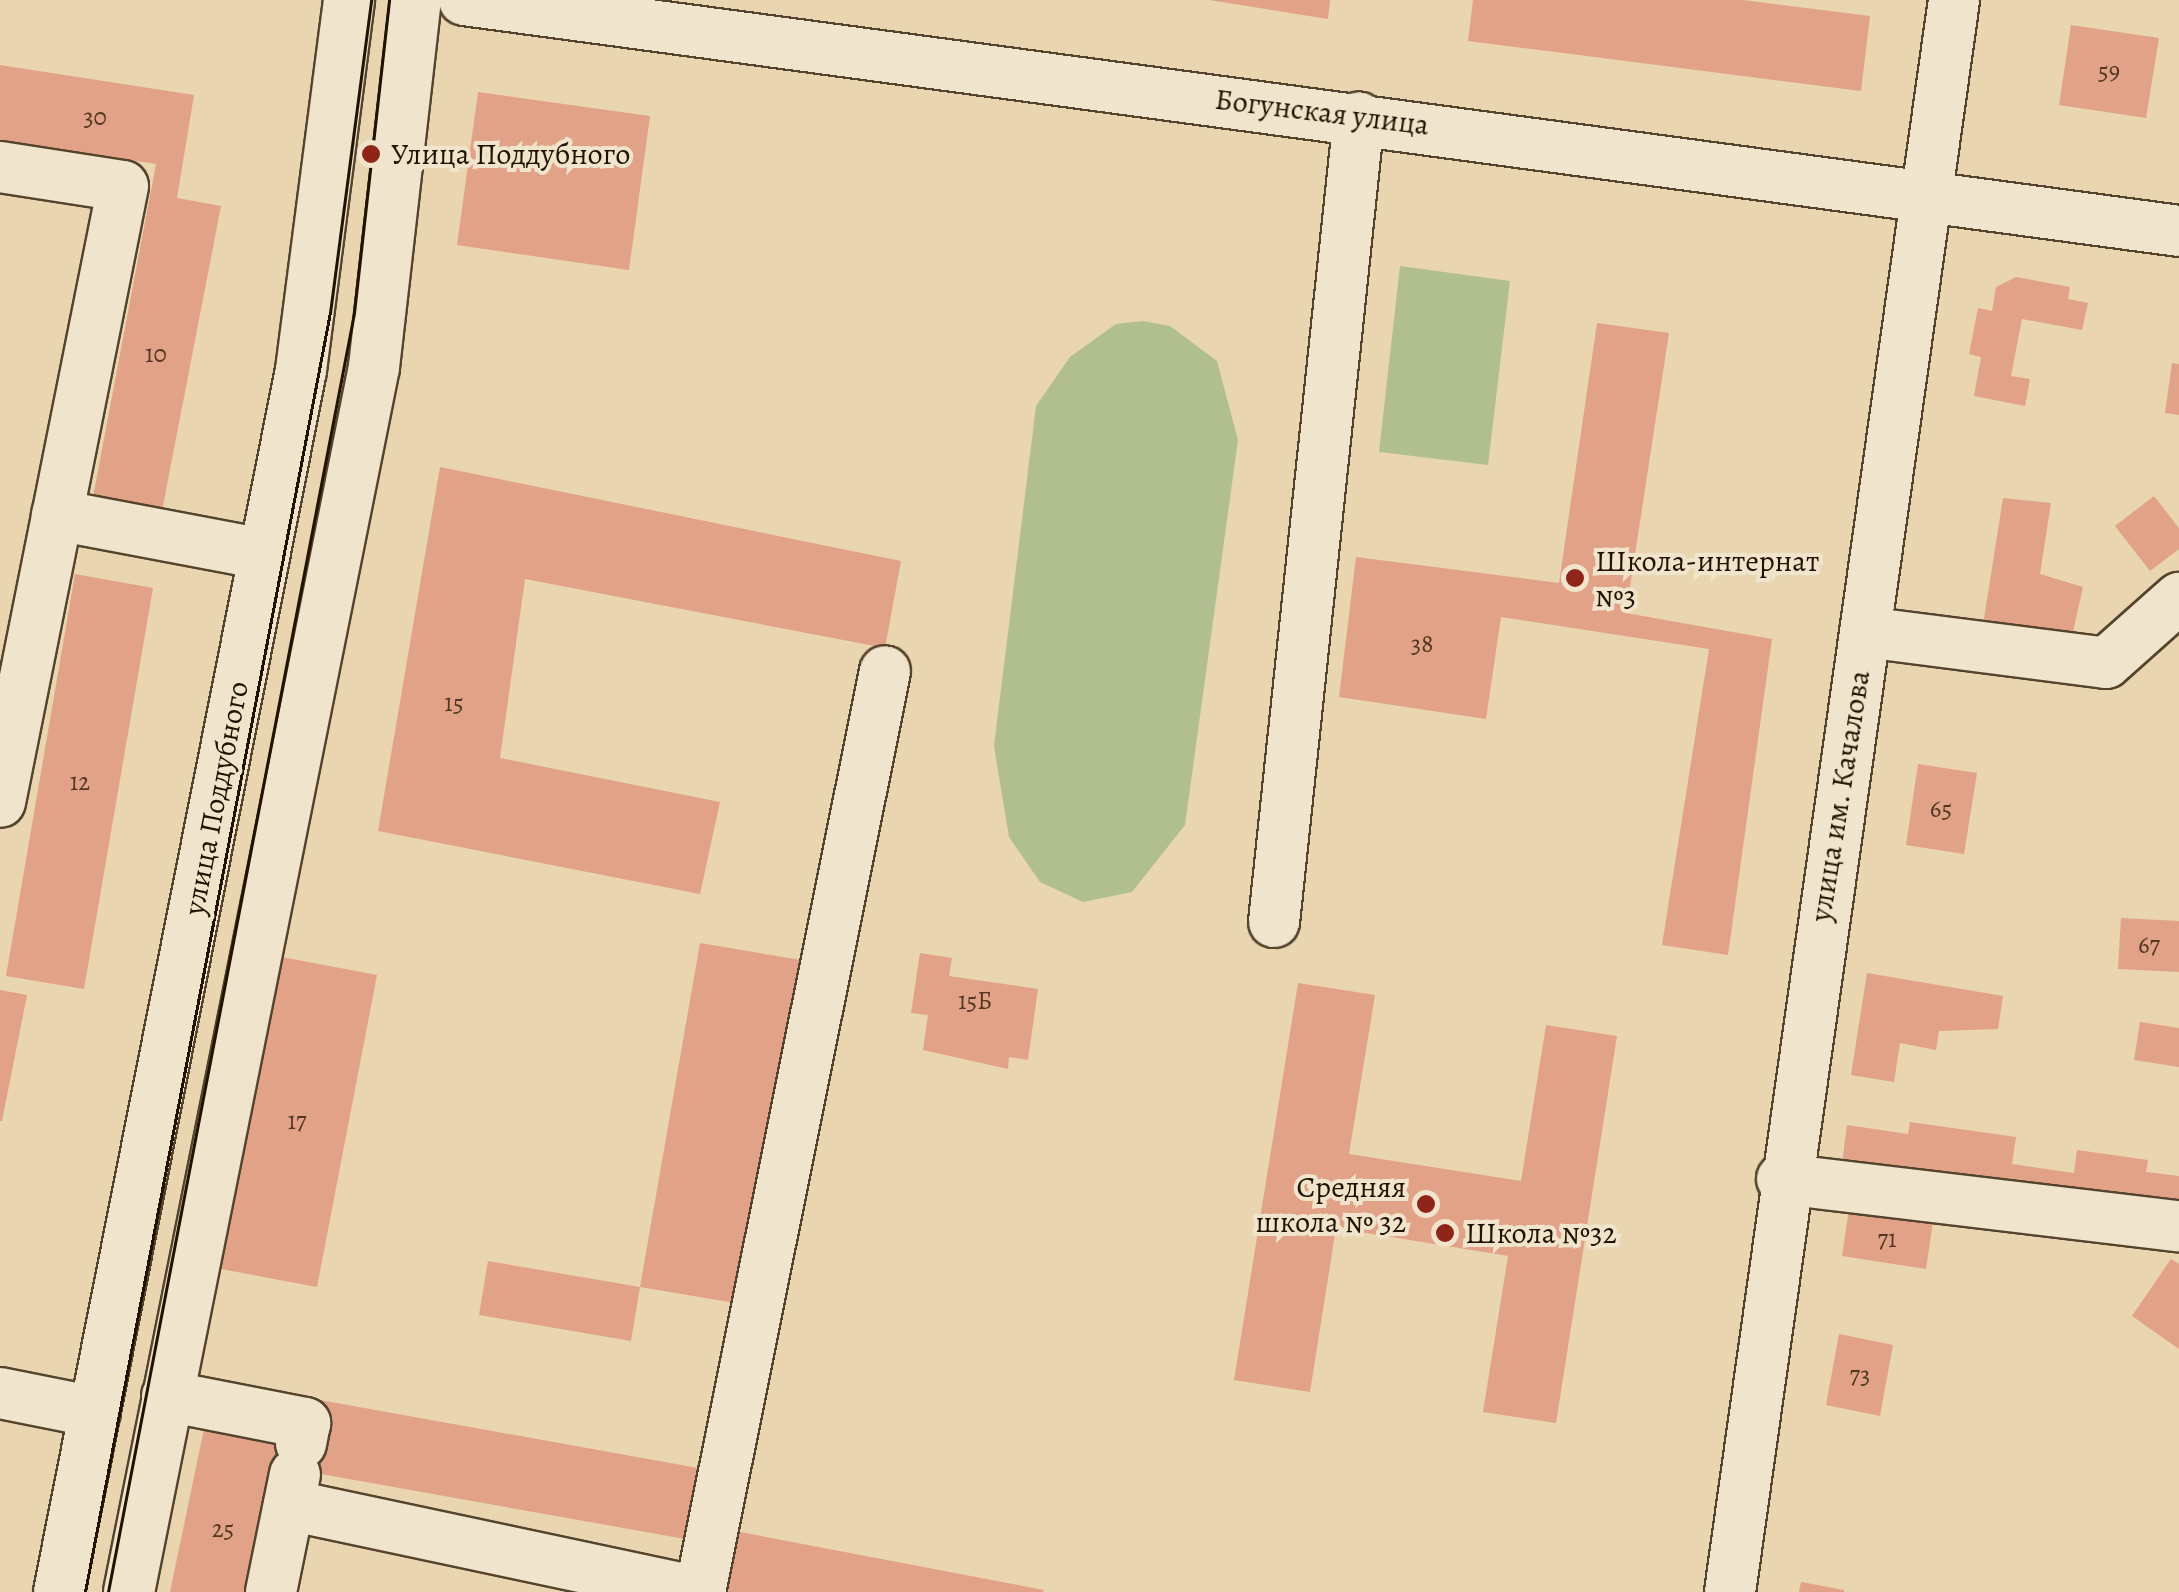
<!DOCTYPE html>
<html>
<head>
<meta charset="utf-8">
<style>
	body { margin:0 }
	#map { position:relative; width:2179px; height:1592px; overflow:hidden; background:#e9d5b0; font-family:Alegreya,serif }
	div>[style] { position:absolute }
	.green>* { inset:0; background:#b1be90 }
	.building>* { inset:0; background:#e1a287 }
	.roads { filter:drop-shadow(2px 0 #54442d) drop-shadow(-2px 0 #54442d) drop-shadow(0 2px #54442d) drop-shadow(0 -2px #54442d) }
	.minor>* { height:50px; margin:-25px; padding:0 25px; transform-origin:25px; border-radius:25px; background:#f1e4cc }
	.tram>* { height:2.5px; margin:-1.25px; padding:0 1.25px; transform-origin:1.25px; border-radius:1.25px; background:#221301 }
	.dots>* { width:28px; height:28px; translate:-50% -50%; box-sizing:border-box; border:5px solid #f1e4cc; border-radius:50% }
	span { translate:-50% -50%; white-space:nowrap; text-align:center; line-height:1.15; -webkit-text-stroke:8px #f1e4cc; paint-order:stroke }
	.number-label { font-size:25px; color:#523722 }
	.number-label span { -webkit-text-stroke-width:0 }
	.street-label { font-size:30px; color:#221301 }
	.poi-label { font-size:30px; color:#221301 }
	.left { translate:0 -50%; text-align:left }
	.right { translate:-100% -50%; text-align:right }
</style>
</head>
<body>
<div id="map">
	<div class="green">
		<i style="clip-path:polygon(1400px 266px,1510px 281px,1488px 465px,1379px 452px)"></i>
		<i style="clip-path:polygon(1143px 321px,1170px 326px,1217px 361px,1238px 440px,1185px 825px,1132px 892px,1083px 902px,1040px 882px,1009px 837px,994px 746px,1036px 406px,1070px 357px,1116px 324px)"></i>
	</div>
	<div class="building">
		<i style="clip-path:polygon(1209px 0,1330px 0,1328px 19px)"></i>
		<i style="clip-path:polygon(1473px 0,1743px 0,1870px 16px,1861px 91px,1468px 41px)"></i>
		<i style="clip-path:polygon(2071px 25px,2159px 38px,2146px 118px,2059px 105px)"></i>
		<i style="clip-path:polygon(0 65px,194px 95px,177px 198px,221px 206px,161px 516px,92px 502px,156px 164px,0 140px)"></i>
		<i style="clip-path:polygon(478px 92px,650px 116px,629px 270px,457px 245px)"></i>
		<i style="clip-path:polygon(2016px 277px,2070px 287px,2068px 299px,2088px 303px,2082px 330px,2022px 319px,2011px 376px,2030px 379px,2025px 406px,1974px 396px,1981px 357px,1969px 354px,1978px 308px,1992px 311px,1996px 287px)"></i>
		<i style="clip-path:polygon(1597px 323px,1669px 333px,1626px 613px,1772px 639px,1728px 955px,1662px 945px,1709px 649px,1501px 617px,1486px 719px,1339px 697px,1356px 557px,1559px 583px)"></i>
		<i style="clip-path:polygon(2172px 363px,2179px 364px,2179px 415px,2165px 413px)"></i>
		<i style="clip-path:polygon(440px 467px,901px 561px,885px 648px,525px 579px,500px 758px,720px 802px,700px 894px,378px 831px)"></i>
		<i style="clip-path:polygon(2154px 496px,2179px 528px,2179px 549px,2150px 571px,2115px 526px)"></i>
		<i style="clip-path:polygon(2003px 498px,2051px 503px,2040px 574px,2083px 587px,2071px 641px,1983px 625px)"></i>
		<i style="clip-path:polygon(75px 574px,153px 588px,84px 989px,6px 976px)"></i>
		<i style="clip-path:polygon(1918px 764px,1977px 773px,1964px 854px,1906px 845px)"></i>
		<i style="clip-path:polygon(2121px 918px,2179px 921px,2179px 972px,2118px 969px)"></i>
		<i style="clip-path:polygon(700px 943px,801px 960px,741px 1304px,640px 1287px,631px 1341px,479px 1315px,488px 1261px,640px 1287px)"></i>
		<i style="clip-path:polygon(920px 953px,952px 958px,949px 976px,1038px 989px,1028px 1060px,1009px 1057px,1008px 1069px,923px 1050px,928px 1015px,911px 1013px)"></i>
		<i style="clip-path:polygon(276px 956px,377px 975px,317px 1287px,216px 1268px)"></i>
		<i style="clip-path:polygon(1867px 973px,2003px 996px,1998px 1029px,1939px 1031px,1936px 1050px,1900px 1043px,1894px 1082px,1851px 1075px)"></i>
		<i style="clip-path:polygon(1298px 983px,1375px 995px,1349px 1154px,1521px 1181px,1546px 1025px,1617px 1036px,1556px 1423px,1483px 1412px,1508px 1256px,1336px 1228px,1310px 1392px,1234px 1380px)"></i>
		<i style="clip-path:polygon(0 990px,27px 995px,2px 1121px,0 1121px)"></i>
		<i style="clip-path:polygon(2140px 1022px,2179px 1028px,2179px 1067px,2134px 1060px)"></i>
		<i style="clip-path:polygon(1910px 1122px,2016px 1137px,2012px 1164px,2074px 1173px,2077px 1150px,2148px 1160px,2146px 1172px,2179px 1176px,2179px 1210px,1841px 1171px,1847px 1125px,1908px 1134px)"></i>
		<i style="clip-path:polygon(1849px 1209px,1933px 1221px,1926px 1269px,1842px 1256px)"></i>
		<i style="clip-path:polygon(2171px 1259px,2179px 1264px,2179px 1349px,2132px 1316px)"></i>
		<i style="clip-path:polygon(1839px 1334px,1893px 1345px,1880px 1416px,1826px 1405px)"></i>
		<i style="clip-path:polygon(320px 1400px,709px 1470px,696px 1541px,276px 1466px,250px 1592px,170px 1592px,205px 1424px,311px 1445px)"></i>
		<i style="clip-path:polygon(735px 1531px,1044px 1590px,1043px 1592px,723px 1592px)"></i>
		<i style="clip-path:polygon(1801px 1582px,1844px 1590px,1844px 1592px,1799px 1592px)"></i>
	</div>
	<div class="roads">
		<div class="minor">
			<i style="left:464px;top:0;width:1730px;rotate:7.67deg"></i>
			<i style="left:0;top:167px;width:124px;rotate:8.8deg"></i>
			<i style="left:123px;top:186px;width:628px;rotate:101.29deg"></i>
			<i style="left:57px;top:515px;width:211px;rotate:10.7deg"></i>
			<i style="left:1865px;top:632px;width:243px;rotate:7.3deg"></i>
			<i style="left:2106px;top:663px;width:98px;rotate:-41.7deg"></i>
			<i style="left:1274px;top:922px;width:809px;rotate:-83.97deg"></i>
			<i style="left:1782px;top:1179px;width:400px;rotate:6.8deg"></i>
			<i style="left:0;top:1393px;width:97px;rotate:11.3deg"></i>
			<i style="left:167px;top:1396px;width:141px;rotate:11.1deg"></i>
			<i style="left:305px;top:1423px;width:21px;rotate:101deg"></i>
			<i style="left:289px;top:1505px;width:420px;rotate:12deg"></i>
			<i style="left:701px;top:1587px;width:934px;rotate:-78.64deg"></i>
			<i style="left:59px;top:1592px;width:1246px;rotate:-78.8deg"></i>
			<i style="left:301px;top:370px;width:373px;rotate:-82.6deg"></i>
			<i style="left:129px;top:1592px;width:1249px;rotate:-78.69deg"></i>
			<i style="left:374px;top:367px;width:369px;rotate:-83.5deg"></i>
			<i style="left:271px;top:1592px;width:120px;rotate:-78.5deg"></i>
			<i style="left:1730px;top:1592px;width:1608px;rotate:-81.99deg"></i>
		</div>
	</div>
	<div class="tram">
		<i style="left:85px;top:1592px;width:1302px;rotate:-79.16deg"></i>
		<i style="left:330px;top:313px;width:316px;rotate:-82.5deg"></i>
		<i style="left:108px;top:1592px;width:1302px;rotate:-79.11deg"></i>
		<i style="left:354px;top:313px;width:315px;rotate:-83.6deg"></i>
	</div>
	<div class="dots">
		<i style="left:371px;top:154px;background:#8f2418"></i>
		<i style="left:1575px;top:578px;background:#8f2418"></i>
		<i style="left:1426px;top:1204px;background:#8f2418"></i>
		<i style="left:1445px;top:1233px;background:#8f2418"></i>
	</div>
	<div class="number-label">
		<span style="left:2109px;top:71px">59</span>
		<span style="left:95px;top:117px">30</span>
		<span style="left:156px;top:354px">10</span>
		<span style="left:1422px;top:644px">38</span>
		<span style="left:454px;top:703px">15</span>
		<span style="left:80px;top:782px">12</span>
		<span style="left:1941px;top:809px">65</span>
		<span style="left:2149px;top:945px">67</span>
		<span style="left:975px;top:1001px">15Б</span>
		<span style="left:297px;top:1121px">17</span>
		<span style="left:1887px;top:1239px">71</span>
		<span style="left:1860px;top:1375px">73</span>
		<span style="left:223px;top:1529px">25</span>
	</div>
	<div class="street-label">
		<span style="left:1322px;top:112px;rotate:7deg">Богунская улица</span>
		<span style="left:1840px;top:796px;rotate:-81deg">улица им. Качалова</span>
		<span style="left:216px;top:798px;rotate:-79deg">улица Поддубного</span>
	</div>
	<div class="poi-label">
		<span class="left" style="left:391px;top:154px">Улица Поддубного</span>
		<span class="left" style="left:1595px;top:578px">Школа-интернат<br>№3</span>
		<span class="right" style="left:1406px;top:1204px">Средняя<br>школа № 32</span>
		<span class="left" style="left:1465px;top:1233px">Школа №32</span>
	</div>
</div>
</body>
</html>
